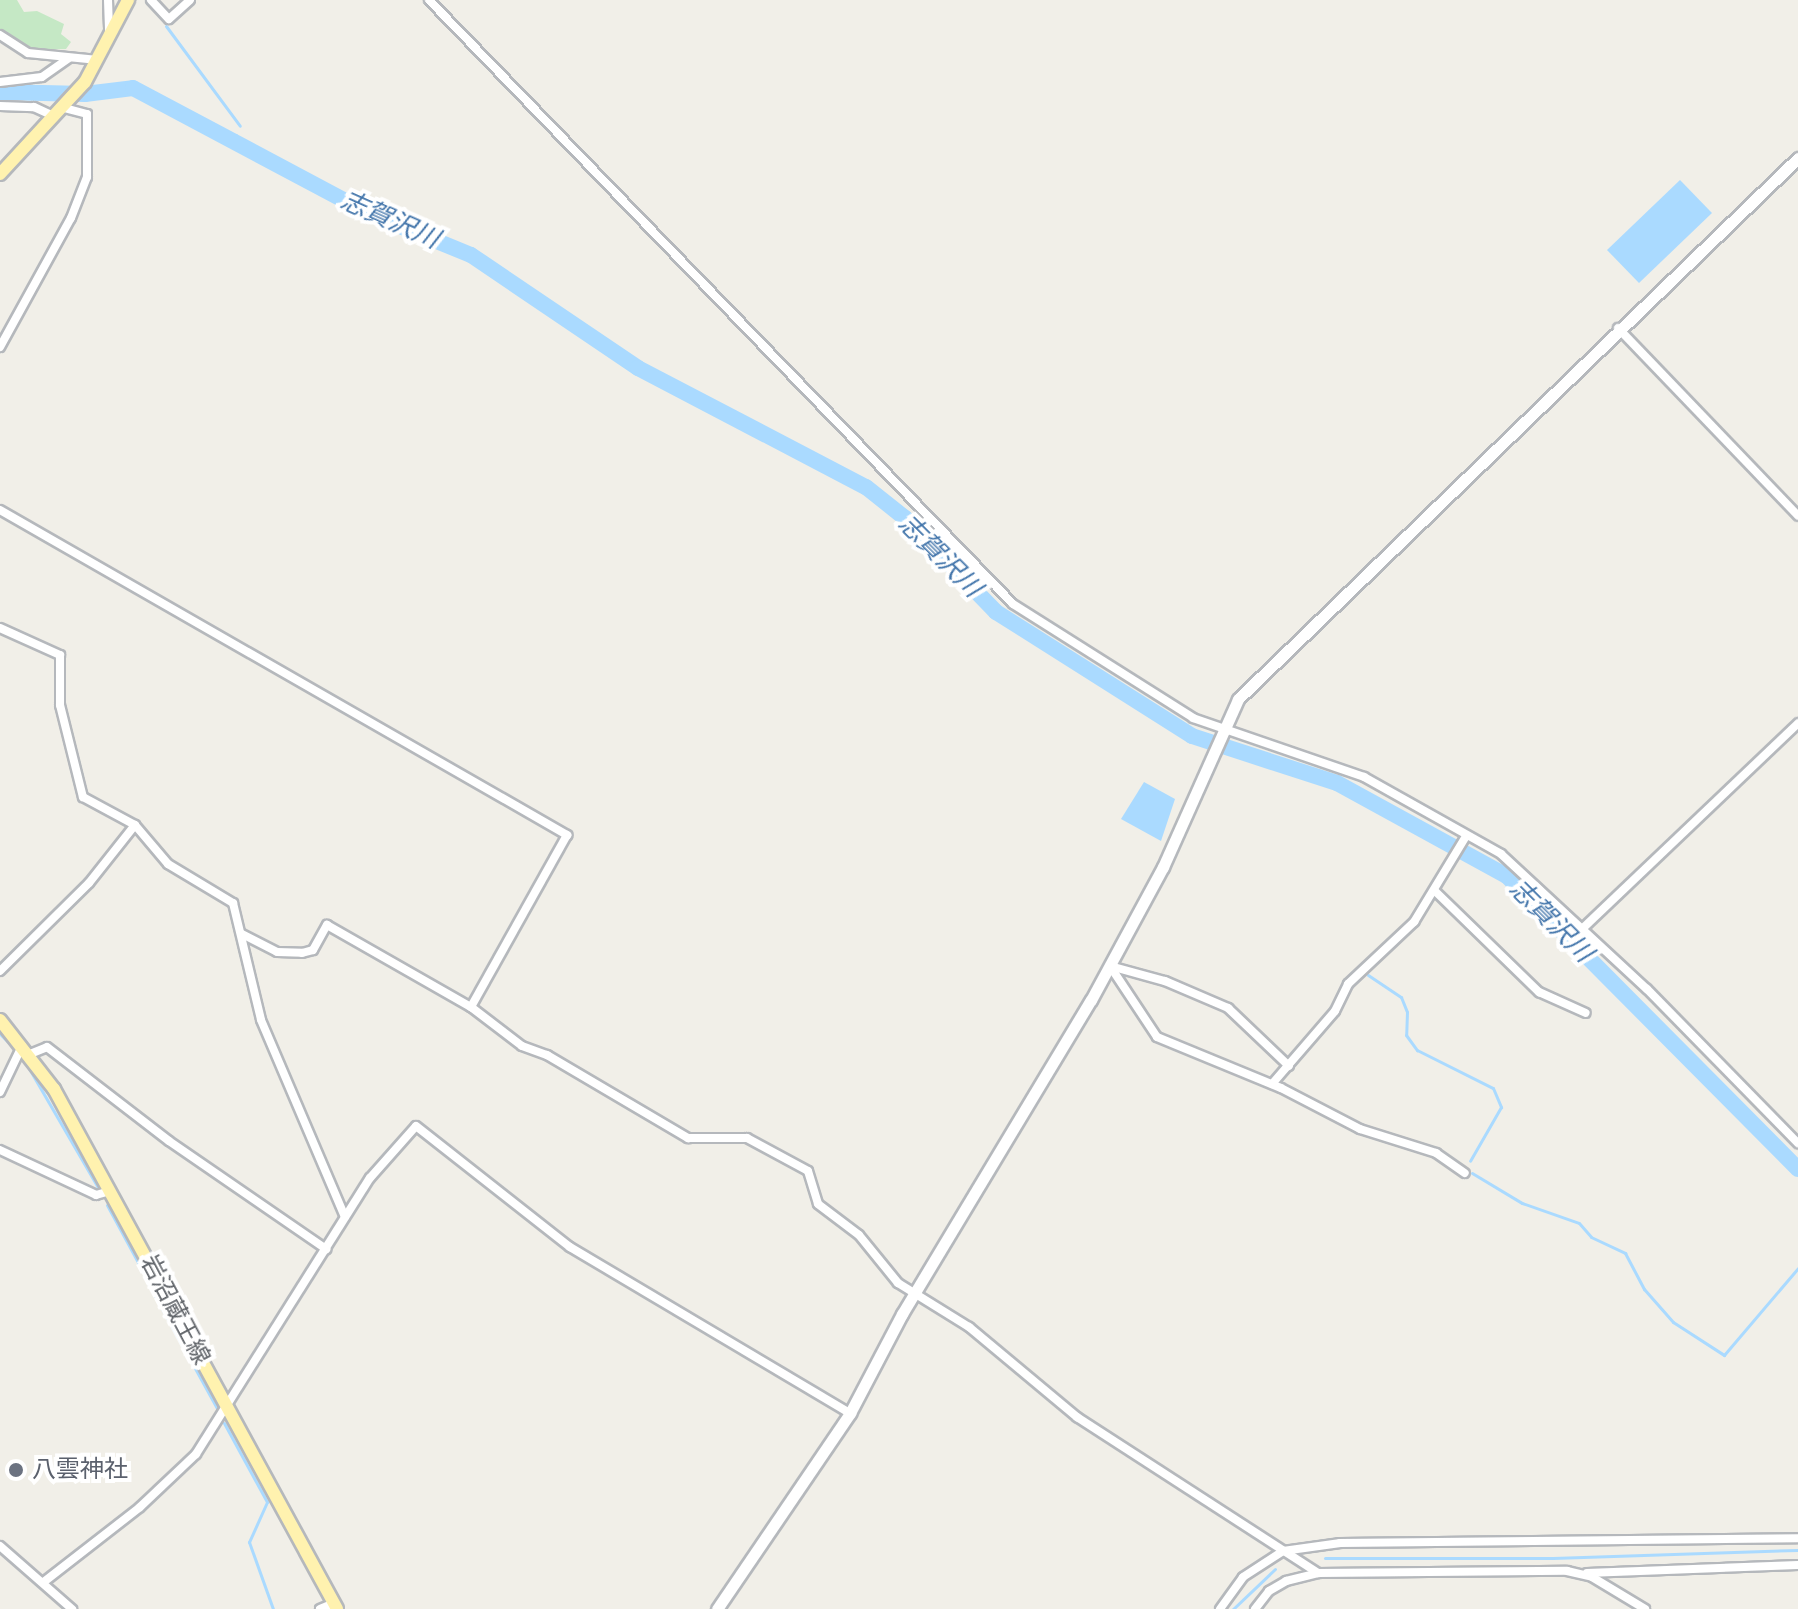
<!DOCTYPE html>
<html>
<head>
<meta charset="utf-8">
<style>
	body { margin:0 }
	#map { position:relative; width:1798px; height:1609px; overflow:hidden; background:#f1efe8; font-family:"Varela Round","Noto Sans JP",sans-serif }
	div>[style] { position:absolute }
	.green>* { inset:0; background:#c5e8c5 }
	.water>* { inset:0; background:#aadaff }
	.stream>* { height:3px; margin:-1.5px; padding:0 1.5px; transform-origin:1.5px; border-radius:1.5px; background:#aadaff }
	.river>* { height:16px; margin:-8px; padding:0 8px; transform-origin:8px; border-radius:8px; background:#aadaff }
	.roads { filter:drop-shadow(2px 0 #b5b8bc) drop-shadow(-2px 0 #b5b8bc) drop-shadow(0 2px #b5b8bc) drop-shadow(0 -2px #b5b8bc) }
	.street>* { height:8px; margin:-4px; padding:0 4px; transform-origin:4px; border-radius:4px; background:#fff }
	.secondary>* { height:11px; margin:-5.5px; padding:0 5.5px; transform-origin:5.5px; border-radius:5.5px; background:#fff }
	.primary>* { height:12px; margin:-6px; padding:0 6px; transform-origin:6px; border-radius:6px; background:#fff2af }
	.dots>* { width:22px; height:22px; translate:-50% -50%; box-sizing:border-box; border:4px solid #fff; border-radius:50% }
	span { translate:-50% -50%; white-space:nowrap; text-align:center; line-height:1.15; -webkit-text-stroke:8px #fff; paint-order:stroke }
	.street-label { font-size:24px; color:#5f6368 }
	.worship-label { font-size:24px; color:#5b616d }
	.left { translate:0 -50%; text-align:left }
	.water-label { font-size:26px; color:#4174aa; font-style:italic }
</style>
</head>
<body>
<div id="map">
	<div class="green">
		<i style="clip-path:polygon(0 0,17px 0,24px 12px,37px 11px,64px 24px,61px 34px,71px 42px,66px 49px,29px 50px,10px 38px,0 29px)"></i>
	</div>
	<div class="water">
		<i style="clip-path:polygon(1680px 180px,1712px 213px,1639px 283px,1607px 250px)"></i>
		<i style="clip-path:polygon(1144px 782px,1175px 799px,1161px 841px,1121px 819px)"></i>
	</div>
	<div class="stream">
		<i style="left:175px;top:9px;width:12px;rotate:-48deg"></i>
		<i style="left:166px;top:26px;width:124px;rotate:53.5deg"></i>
		<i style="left:232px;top:142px;width:8px;rotate:-60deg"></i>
		<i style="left:1368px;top:975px;width:40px;rotate:34deg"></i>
		<i style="left:1401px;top:997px;width:16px;rotate:68deg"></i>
		<i style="left:1407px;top:1012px;width:23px;rotate:92deg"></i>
		<i style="left:1406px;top:1035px;width:19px;rotate:54deg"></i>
		<i style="left:1417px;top:1050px;width:85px;rotate:26.6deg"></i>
		<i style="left:1493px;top:1088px;width:21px;rotate:67deg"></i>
		<i style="left:1501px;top:1107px;width:62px;rotate:119.9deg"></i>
		<i style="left:0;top:1034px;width:17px;rotate:45deg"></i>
		<i style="left:27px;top:1065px;width:143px;rotate:59.9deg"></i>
		<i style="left:1472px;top:1173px;width:58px;rotate:31deg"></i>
		<i style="left:1522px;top:1203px;width:60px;rotate:19.3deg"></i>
		<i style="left:1579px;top:1223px;width:18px;rotate:49deg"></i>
		<i style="left:1591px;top:1237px;width:38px;rotate:25deg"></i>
		<i style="left:1625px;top:1253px;width:41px;rotate:62.2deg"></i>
		<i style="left:1644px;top:1289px;width:44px;rotate:48.7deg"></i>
		<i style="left:1673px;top:1322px;width:61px;rotate:32.9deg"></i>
		<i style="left:1724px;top:1355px;width:114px;rotate:-49.6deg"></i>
		<i style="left:107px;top:1205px;width:72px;rotate:61.6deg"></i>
		<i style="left:147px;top:1281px;width:147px;rotate:61.2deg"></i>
		<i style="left:224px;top:1423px;width:90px;rotate:61.4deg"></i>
		<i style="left:267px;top:1502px;width:44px;rotate:114.2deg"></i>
		<i style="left:249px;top:1542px;width:71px;rotate:70.3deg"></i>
		<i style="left:1325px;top:1558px;width:228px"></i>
		<i style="left:1553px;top:1558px;width:245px;rotate:-1.9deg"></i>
		<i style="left:1233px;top:1609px;width:58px;rotate:-43.6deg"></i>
	</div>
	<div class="river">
		<i style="left:0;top:92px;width:85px;rotate:1.3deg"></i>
		<i style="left:85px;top:94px;width:48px;rotate:-7.1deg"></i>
		<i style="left:133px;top:88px;width:264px;rotate:28deg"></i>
		<i style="left:366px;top:212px;width:113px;rotate:22.3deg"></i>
		<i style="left:471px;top:255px;width:202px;rotate:34.1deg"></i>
		<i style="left:638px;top:368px;width:257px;rotate:27.6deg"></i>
		<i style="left:866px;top:487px;width:50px;rotate:38.5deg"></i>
		<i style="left:905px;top:518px;width:131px;rotate:45.9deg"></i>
		<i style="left:996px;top:612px;width:232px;rotate:32.3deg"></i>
		<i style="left:1192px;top:736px;width:152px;rotate:18deg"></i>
		<i style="left:1337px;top:783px;width:194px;rotate:28.7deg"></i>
		<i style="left:1507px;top:876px;width:413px;rotate:45.2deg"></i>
	</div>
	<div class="roads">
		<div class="street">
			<i style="left:108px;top:0;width:35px;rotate:88deg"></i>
			<i style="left:151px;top:0;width:26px;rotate:47deg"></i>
			<i style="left:169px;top:19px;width:28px;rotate:-42deg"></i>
			<i style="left:429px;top:0;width:840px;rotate:45.96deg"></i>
			<i style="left:1013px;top:604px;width:213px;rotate:32.3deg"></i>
			<i style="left:1193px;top:718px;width:181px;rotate:19deg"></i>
			<i style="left:1364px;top:777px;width:157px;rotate:29.3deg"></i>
			<i style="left:1501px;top:854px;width:199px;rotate:42.8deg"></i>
			<i style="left:1647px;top:989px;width:216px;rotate:45.6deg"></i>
			<i style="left:0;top:35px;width:33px;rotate:33deg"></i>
			<i style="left:28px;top:53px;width:70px;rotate:5.7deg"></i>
			<i style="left:0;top:82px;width:42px;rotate:-6.8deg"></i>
			<i style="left:42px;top:77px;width:33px;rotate:-35deg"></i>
			<i style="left:0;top:106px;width:34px;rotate:2deg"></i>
			<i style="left:34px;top:107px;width:23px;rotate:25deg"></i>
			<i style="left:1618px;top:328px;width:260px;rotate:46.2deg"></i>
			<i style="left:0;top:347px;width:147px;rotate:-61.2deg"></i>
			<i style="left:71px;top:218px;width:44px;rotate:-68.7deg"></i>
			<i style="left:87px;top:177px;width:63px;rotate:-90deg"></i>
			<i style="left:87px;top:114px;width:24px;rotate:-165deg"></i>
			<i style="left:0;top:510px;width:654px;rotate:29.82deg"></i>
			<i style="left:567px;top:835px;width:197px;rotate:119.2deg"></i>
			<i style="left:0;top:628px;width:66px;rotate:24.2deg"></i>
			<i style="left:60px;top:655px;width:50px;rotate:90deg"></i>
			<i style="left:60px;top:705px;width:95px;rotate:76deg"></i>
			<i style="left:83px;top:797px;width:59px;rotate:28.3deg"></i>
			<i style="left:135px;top:825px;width:51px;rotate:49.8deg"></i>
			<i style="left:168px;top:864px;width:76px;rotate:31deg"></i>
			<i style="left:233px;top:903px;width:120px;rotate:76.5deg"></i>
			<i style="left:261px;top:1020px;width:214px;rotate:66.9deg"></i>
			<i style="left:1436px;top:892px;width:144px;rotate:44.2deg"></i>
			<i style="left:1539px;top:992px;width:51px;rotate:24.1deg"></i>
			<i style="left:1581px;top:930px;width:300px;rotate:-43.6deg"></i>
			<i style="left:242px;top:934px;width:39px;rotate:27deg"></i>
			<i style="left:277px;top:952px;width:25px;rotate:2deg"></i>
			<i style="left:302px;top:953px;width:11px;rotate:-15deg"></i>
			<i style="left:313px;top:950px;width:29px;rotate:-61deg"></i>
			<i style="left:327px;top:925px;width:166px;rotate:29.7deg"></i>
			<i style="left:471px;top:1007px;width:64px;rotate:37.4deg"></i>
			<i style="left:522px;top:1046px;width:27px;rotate:20deg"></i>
			<i style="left:547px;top:1055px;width:164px;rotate:30.5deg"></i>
			<i style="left:688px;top:1138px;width:59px"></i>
			<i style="left:747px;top:1138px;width:69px;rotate:28.4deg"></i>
			<i style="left:808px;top:1171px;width:34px;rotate:73deg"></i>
			<i style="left:818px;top:1204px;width:51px;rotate:37.1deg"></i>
			<i style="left:859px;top:1235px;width:62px;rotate:50.9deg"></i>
			<i style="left:898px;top:1283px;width:84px;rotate:31.8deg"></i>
			<i style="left:969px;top:1327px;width:141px;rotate:39.8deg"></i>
			<i style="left:1077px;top:1417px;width:287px;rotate:32.9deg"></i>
			<i style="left:1318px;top:1573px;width:249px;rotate:-0.5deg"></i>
			<i style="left:1567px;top:1571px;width:26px;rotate:13deg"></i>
			<i style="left:1592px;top:1577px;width:62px;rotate:31.1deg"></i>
			<i style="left:1110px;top:966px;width:85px;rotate:56.5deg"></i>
			<i style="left:1157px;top:1037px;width:134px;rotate:22.4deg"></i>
			<i style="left:1281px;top:1088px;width:89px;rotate:27.4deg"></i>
			<i style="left:1360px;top:1129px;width:80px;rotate:17.5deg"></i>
			<i style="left:1436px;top:1153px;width:35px;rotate:35deg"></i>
			<i style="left:1110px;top:966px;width:57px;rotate:15.3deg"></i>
			<i style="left:1165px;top:981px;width:69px;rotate:23.2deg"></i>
			<i style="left:1228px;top:1008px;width:84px;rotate:43.6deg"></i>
			<i style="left:0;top:971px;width:125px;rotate:-44.7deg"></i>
			<i style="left:89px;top:883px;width:74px;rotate:-51.6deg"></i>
			<i style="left:30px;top:1054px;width:18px;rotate:-22deg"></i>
			<i style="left:47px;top:1047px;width:154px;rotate:37.6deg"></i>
			<i style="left:169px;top:1141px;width:191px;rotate:34.5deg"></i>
			<i style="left:1272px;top:1084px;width:96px;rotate:-49.2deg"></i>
			<i style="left:1335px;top:1011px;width:30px;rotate:-64deg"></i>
			<i style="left:1348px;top:984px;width:91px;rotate:-43.2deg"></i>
			<i style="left:1414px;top:922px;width:100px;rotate:-58.8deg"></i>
			<i style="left:0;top:1092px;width:51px;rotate:-64.4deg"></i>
			<i style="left:0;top:1150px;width:106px;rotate:25.1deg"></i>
			<i style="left:96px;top:1195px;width:15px;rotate:-16deg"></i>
			<i style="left:0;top:1546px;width:96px;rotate:41.2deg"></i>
			<i style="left:1587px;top:1573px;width:211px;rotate:-2.2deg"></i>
			<i style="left:45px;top:1581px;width:120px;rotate:-37.9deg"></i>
			<i style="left:140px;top:1507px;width:77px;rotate:-43.4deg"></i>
			<i style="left:196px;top:1454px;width:326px;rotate:-57.8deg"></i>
			<i style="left:370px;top:1178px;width:69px;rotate:-48.5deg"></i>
			<i style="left:416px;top:1126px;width:196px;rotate:38.2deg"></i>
			<i style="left:570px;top:1247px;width:326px;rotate:30.7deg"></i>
			<i style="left:320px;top:1609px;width:15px;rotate:-23deg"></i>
			<i style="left:1220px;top:1609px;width:39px;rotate:-54deg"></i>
			<i style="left:1243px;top:1577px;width:48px;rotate:-33deg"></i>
			<i style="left:1283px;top:1551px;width:58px;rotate:-8deg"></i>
			<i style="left:1340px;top:1543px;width:458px;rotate:-0.6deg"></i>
			<i style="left:1255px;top:1609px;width:23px;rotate:-52deg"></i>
			<i style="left:1269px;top:1591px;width:20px;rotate:-30deg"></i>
			<i style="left:1286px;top:1581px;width:33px;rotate:-14deg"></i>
		</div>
		<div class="secondary">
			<i style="left:717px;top:1609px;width:237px;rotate:-55.8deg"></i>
			<i style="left:850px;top:1413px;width:112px;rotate:-62.3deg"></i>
			<i style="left:902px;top:1314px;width:366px;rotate:-59deg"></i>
			<i style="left:1091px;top:1000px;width:151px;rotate:-61.6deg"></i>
			<i style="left:1163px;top:867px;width:184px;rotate:-65.9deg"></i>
			<i style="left:1238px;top:699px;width:779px;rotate:-44.01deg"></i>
		</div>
		<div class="primary">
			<i style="left:0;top:174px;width:125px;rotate:-47.3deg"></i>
			<i style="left:85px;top:82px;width:93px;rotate:-62.3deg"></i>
			<i style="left:0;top:1020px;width:88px;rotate:52deg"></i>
			<i style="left:54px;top:1089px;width:592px;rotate:61.44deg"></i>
		</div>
	</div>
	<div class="dots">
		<i style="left:16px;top:1470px;background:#6b7280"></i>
	</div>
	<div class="street-label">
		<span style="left:175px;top:1310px;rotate:62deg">岩沼蔵王線</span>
	</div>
	<div class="worship-label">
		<span class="left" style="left:32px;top:1470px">八雲神社</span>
	</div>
	<div class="water-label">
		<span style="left:390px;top:220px;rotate:24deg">志賀沢川</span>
		<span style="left:940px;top:556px;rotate:45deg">志賀沢川</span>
		<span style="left:1551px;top:921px;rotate:45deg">志賀沢川</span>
	</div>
</div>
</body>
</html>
